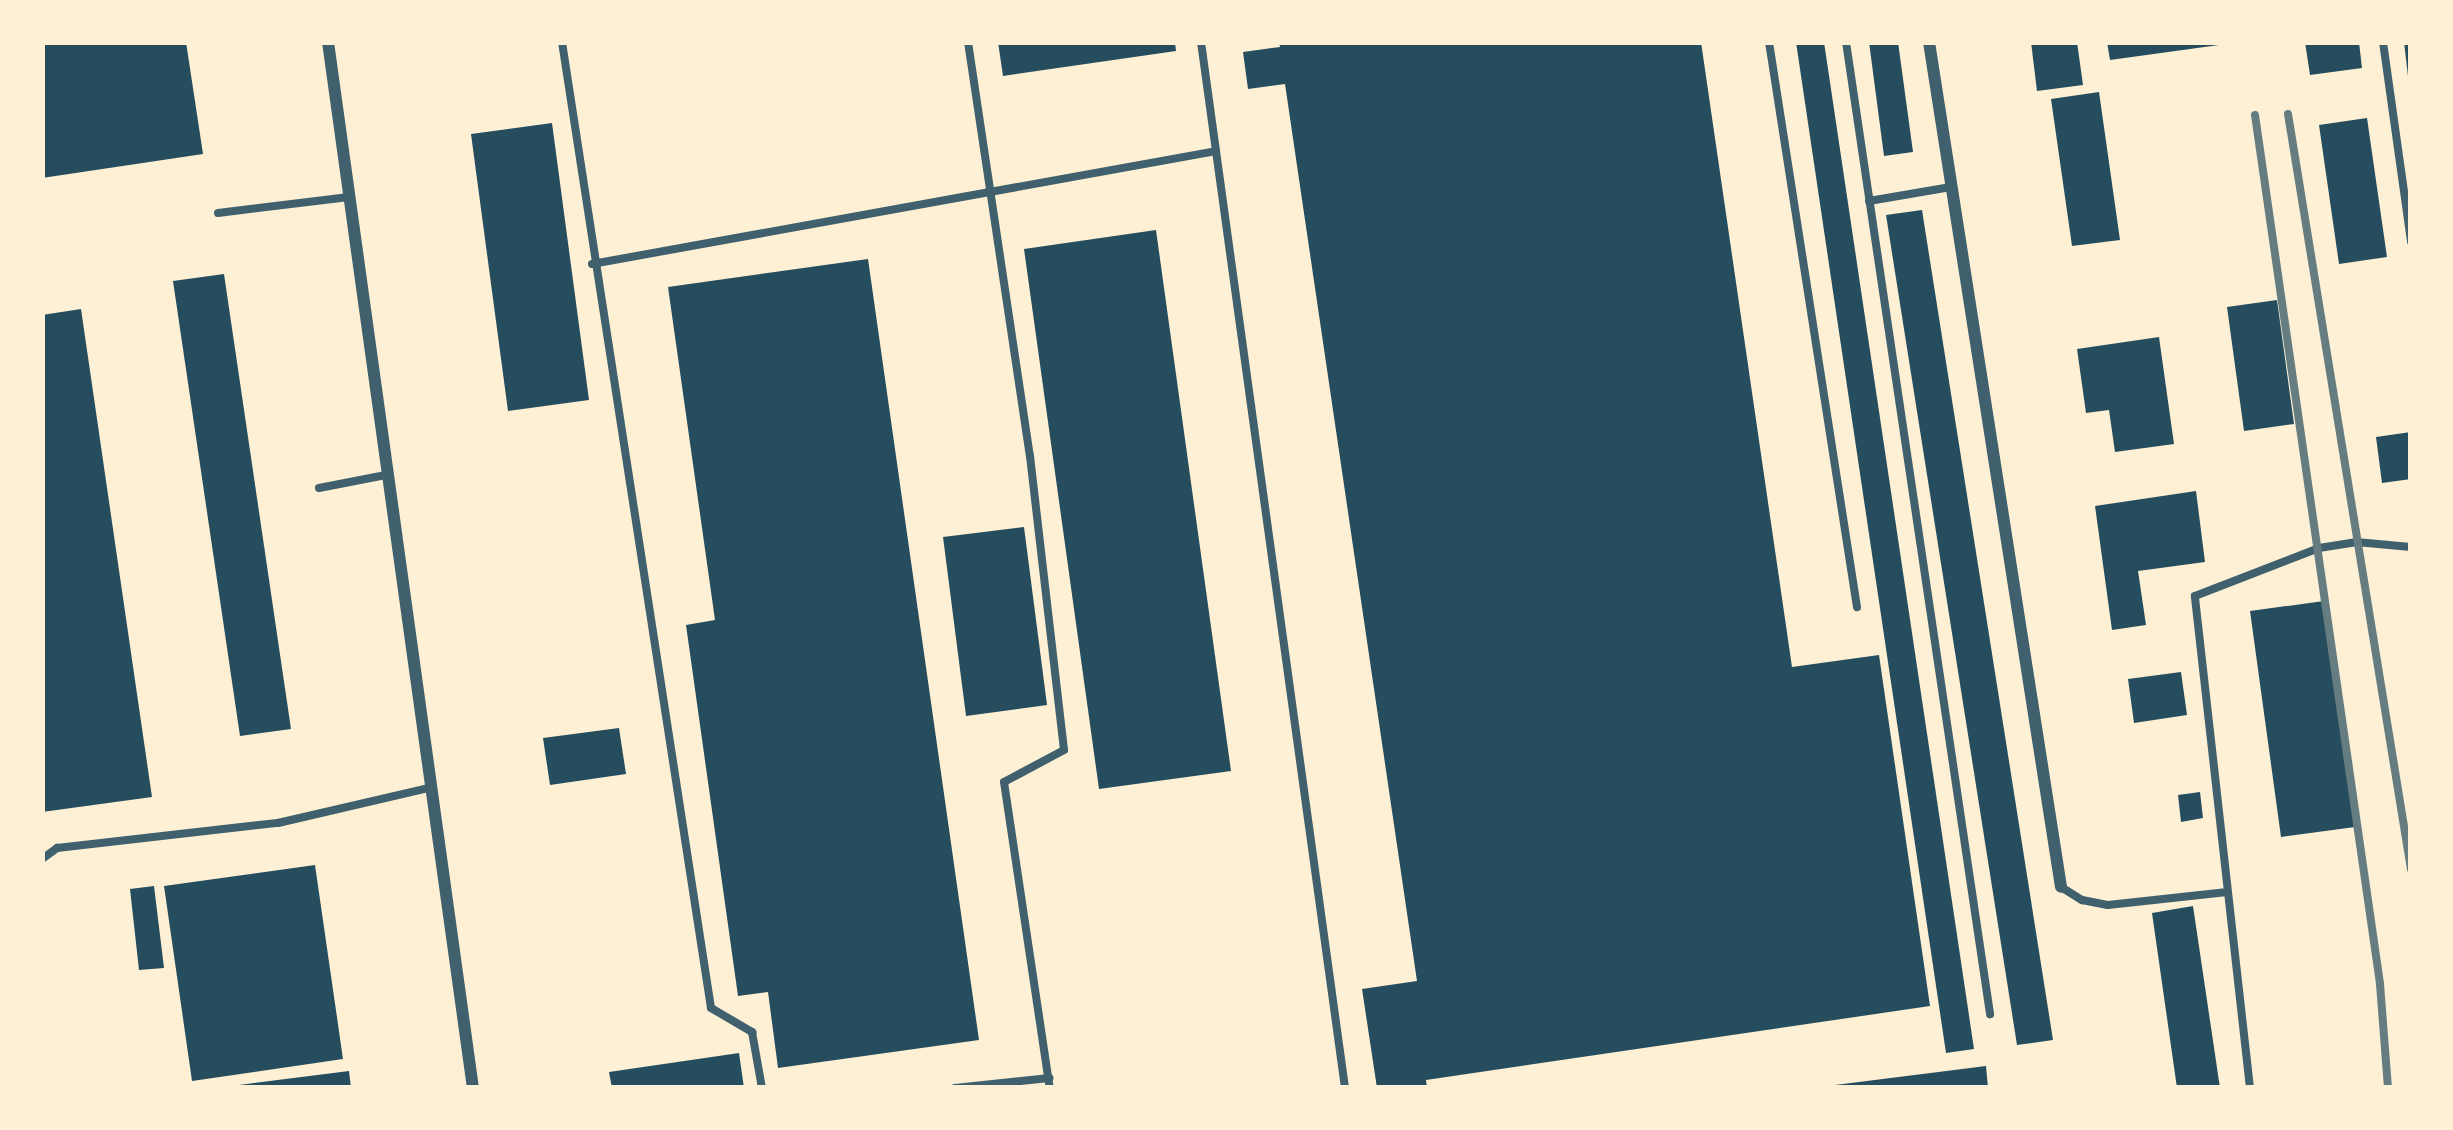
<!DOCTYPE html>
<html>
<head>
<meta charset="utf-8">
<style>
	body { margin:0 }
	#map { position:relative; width:2453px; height:1130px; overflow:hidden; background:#fdf0d5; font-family:"Work Sans",sans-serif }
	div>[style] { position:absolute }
	.building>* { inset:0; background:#264d5e }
	.service>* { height:8px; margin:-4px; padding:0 4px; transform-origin:4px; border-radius:4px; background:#3f606c }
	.minor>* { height:12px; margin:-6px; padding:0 6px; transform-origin:6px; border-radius:6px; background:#3f606c }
	.rail>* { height:8px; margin:-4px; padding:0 4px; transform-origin:4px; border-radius:4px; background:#657d81 }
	span { translate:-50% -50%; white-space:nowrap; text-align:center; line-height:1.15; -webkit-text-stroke:12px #fdf0d5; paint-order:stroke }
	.frame { position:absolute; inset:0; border:45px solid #fdf0d5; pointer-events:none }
</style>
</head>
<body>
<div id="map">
	<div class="building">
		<i style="clip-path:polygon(42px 42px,186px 42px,203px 154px,42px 178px)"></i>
		<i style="clip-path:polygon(998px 42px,1175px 42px,1176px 51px,1003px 76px)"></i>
		<i style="clip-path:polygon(1279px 42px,1701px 42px,1792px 667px,1879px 655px,1930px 1006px,1426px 1080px,1427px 1088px,1377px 1088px,1362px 989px,1417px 981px,1285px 84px,1248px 89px,1243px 52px,1280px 47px)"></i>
		<i style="clip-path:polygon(1796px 42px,1824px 42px,1974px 1049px,1946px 1053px)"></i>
		<i style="clip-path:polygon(1869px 42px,1898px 42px,1913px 152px,1884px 156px)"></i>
		<i style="clip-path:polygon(2031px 42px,2077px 42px,2083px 85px,2037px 91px)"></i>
		<i style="clip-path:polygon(2107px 42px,2219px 42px,2219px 45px,2110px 60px)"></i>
		<i style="clip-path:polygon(2305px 42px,2359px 42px,2362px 68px,2310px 75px)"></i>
		<i style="clip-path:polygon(2404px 42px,2411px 42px,2411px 76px,2408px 76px)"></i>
		<i style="clip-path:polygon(2099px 92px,2120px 240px,2072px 246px,2051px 99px)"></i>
		<i style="clip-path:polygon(2367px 118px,2387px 257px,2339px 264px,2319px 125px)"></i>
		<i style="clip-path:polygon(552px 123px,589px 400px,508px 411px,471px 134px)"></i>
		<i style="clip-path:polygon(1922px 210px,2053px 1040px,2017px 1045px,1886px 215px)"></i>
		<i style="clip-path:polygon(1156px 230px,1231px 771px,1099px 789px,1024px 249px)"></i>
		<i style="clip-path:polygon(868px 259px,979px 1040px,778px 1068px,768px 992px,738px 996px,686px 625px,715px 620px,668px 287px)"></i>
		<i style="clip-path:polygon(224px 274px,291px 729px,240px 736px,173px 281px)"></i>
		<i style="clip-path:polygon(2277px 300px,2294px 424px,2244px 431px,2227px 307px)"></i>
		<i style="clip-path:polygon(81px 309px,152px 797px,42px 812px,42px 315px)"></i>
		<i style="clip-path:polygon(2159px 337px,2174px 444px,2115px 452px,2109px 410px,2086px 413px,2077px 349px)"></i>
		<i style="clip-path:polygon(2411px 432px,2411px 479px,2382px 483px,2376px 437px)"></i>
		<i style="clip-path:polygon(2196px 491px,2205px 562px,2138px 571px,2146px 625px,2112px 630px,2095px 506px)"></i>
		<i style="clip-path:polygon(1024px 527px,1047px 705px,966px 716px,943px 537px)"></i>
		<i style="clip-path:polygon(2324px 601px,2355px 827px,2281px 837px,2250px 611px)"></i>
		<i style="clip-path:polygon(2181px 672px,2187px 715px,2134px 723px,2128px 679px)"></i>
		<i style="clip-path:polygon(619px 728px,626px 774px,550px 785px,543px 738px)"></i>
		<i style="clip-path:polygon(2200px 792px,2203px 818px,2181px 822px,2178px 795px)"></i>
		<i style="clip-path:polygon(315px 865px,343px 1059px,192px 1081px,164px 886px)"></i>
		<i style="clip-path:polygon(154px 886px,164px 968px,139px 970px,130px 889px)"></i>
		<i style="clip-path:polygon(2193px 906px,2220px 1088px,2177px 1088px,2152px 913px)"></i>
		<i style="clip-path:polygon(739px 1053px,744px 1088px,612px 1088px,609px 1072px)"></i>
		<i style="clip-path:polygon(1986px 1066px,1988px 1088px,1836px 1088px,1835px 1085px)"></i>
		<i style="clip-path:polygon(349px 1071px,351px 1088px,239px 1088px,239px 1085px)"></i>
	</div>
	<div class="service">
		<i style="left:562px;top:42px;width:977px;rotate:81.23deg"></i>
		<i style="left:711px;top:1008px;width:48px;rotate:30.3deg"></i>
		<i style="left:752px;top:1032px;width:57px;rotate:79.9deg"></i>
		<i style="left:968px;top:42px;width:419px;rotate:81.5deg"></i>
		<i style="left:1030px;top:456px;width:296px;rotate:83.4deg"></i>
		<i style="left:1064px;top:750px;width:68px;rotate:151.9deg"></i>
		<i style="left:1004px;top:782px;width:309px;rotate:81.5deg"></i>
		<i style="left:1201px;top:42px;width:1056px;rotate:82.16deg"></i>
		<i style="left:1769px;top:42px;width:572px;rotate:81.15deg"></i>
		<i style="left:1846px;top:42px;width:983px;rotate:81.57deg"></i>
		<i style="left:2383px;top:42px;width:202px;rotate:82deg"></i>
		<i style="left:1869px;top:201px;width:83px;rotate:-9.7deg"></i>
		<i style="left:218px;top:213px;width:132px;rotate:-7deg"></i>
		<i style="left:592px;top:264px;width:634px;rotate:-10.26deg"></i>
		<i style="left:319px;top:488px;width:68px;rotate:-11deg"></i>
		<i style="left:42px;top:859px;width:19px;rotate:-36deg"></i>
		<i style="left:57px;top:848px;width:222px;rotate:-6.5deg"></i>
		<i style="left:278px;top:823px;width:154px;rotate:-13.1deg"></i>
		<i style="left:2061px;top:887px;width:25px;rotate:32deg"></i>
		<i style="left:2082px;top:900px;width:26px;rotate:11deg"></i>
		<i style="left:2108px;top:905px;width:120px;rotate:-6.2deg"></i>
		<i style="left:955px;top:1088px;width:95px;rotate:-6.1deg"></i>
		<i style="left:2250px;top:1088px;width:495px;rotate:-96.4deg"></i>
		<i style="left:2195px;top:596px;width:133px;rotate:-21.2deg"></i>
		<i style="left:2319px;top:548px;width:37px;rotate:-9deg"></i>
		<i style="left:2356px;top:542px;width:55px;rotate:5.2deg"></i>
	</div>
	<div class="minor">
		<i style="left:328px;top:42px;width:1056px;rotate:82.11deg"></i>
		<i style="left:1929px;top:42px;width:855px;rotate:81.12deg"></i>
	</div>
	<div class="rail">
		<i style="left:2288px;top:114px;width:765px;rotate:80.75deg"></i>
		<i style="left:2255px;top:115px;width:878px;rotate:81.81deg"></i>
		<i style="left:2380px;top:984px;width:104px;rotate:85.6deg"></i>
	</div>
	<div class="frame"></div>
</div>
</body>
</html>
